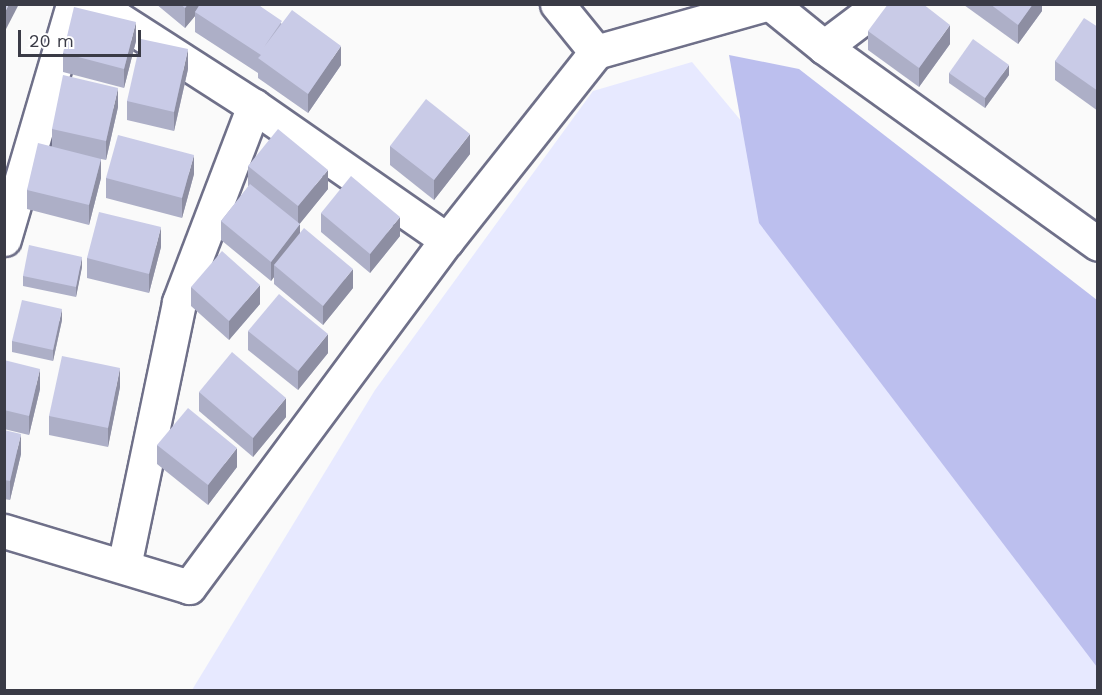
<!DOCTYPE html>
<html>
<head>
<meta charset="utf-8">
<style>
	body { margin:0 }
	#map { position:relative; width:1102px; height:695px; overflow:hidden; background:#fafafa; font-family:"Work Sans",sans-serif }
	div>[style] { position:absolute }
	.green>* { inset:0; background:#e7e9ff }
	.forest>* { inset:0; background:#bcbfee }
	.roads { filter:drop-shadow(2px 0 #6f7089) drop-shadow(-2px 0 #6f7089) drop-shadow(0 2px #6f7089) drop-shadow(0 -2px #6f7089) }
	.minor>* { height:33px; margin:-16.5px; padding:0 16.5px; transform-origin:16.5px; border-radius:16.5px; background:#fff }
	.wall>* { inset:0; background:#adafc7 }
	.shaded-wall>* { inset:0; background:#8d8ea2 }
	.building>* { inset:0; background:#c9cbe7 }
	span { translate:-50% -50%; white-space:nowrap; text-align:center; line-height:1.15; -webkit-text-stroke:4.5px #fff; paint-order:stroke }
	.frame { position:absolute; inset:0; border:6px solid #3a3b46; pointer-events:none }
	.scale { position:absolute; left:18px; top:30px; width:123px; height:27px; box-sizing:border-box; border:3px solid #3a3b46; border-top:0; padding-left:8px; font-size:18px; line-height:21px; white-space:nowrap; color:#3a3b46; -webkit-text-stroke:4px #fff; paint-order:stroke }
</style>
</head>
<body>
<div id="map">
	<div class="green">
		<i style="clip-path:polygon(692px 62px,824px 220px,1097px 573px,1097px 690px,192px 690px,375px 390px,593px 91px)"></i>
	</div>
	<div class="forest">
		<i style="clip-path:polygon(729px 55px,799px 69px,1097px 300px,1097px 667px,759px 223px)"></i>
	</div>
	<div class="roads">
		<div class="minor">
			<i style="left:95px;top:4px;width:189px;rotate:32.7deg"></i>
			<i style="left:254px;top:106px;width:235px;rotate:34.8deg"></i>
			<i style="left:557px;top:4px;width:62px;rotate:50.9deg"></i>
			<i style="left:771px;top:4px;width:68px;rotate:39.1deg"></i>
			<i style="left:824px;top:47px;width:337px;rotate:35.7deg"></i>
			<i style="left:824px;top:47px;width:71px;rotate:-37deg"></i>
			<i style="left:4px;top:239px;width:245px;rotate:-73.6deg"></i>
			<i style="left:4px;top:531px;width:193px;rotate:16.8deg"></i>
			<i style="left:189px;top:587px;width:432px;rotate:-53.4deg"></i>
			<i style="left:447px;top:240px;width:240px;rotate:-51.6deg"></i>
			<i style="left:596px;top:52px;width:177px;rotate:-15.8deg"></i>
			<i style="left:124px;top:566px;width:270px;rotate:-78.2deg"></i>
			<i style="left:179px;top:302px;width:210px;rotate:-69.1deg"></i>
		</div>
	</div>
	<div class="wall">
		<i style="clip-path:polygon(156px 4px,257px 4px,282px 24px,341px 65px,308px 113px,258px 78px,258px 73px,195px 32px,195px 16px,185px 28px)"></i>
		<i style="clip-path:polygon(1042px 4px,1042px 11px,1018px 44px,964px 5px)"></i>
		<i style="clip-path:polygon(1098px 27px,1098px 111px,1055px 80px,1055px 61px)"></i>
		<i style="clip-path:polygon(868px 31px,950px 44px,919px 87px,868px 50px)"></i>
		<i style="clip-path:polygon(136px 41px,124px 88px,63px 72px,63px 53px)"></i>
		<i style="clip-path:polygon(188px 69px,174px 131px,127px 120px,127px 101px)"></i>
		<i style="clip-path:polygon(949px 73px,1009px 75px,985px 108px,949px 83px)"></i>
		<i style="clip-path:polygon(118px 107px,106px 160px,101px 159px,101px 178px,89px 225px,27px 209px,27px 190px,52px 147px,52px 129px)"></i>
		<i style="clip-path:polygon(390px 146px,470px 154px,434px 200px,390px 165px)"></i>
		<i style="clip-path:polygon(248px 166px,328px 189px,299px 224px,300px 233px,353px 288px,323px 325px,274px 284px,274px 277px,271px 281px,221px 240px,221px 221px,249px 186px,248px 186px)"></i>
		<i style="clip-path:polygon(194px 174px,182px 218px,106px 198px,106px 178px)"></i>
		<i style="clip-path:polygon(321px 213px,400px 236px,370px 273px,321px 232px)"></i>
		<i style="clip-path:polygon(161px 247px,149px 293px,87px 278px,87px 258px)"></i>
		<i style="clip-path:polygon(82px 267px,76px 297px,23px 286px,23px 276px)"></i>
		<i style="clip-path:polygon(191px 287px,260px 304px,229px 340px,191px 306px)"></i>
		<i style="clip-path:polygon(62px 320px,53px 361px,12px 352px,12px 341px)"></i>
		<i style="clip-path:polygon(248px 331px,328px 353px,298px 390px,248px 350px)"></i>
		<i style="clip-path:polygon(4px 360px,40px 389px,29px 435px,4px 429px)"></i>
		<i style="clip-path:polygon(120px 387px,108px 447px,49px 435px,49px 416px)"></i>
		<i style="clip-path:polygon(199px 392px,286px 417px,253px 457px,199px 411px)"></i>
		<i style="clip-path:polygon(4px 430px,21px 454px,10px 500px,4px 499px)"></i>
		<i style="clip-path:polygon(157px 445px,237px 467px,208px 505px,157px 464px)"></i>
	</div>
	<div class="shaded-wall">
		<i style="clip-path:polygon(9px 4px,19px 4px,4px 33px,4px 14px)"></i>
		<i style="clip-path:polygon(188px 4px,204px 4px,195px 12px,195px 16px,185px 28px,185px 8px)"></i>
		<i style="clip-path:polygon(1033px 4px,1042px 4px,1042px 11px,1018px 44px,1018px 25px)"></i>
		<i style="clip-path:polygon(136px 22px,136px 41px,124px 88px,124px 69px)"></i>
		<i style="clip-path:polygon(950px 25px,950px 44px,919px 87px,919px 68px)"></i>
		<i style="clip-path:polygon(341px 46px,341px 65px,308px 113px,308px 94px)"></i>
		<i style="clip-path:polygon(188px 49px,188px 69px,174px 131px,174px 112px)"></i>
		<i style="clip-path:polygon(1009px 65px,1009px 75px,985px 108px,985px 98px)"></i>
		<i style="clip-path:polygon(118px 88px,118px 107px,106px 160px,106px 141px)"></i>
		<i style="clip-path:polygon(470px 134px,470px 154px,434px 200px,434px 180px)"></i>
		<i style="clip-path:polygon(194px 155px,194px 174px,182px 218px,182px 198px)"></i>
		<i style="clip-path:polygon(101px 159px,101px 178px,89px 225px,89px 205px)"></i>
		<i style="clip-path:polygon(328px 170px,328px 189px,298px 226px,298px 206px)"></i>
		<i style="clip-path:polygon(400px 217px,400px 236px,370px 273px,370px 254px)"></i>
		<i style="clip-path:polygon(300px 224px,300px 244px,274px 265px,274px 277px,271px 281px,271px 262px)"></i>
		<i style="clip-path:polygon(161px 227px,161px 247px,149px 293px,149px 274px)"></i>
		<i style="clip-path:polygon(82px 257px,82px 267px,76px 297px,76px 287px)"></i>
		<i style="clip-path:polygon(353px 269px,353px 288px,323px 325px,323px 306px)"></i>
		<i style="clip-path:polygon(260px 285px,260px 304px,229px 340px,229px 321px)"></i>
		<i style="clip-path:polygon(62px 309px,62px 320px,53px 361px,53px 350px)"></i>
		<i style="clip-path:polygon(328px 334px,328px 353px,298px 390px,298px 371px)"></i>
		<i style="clip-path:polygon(120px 368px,120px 387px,108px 447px,108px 428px)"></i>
		<i style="clip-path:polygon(40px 369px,40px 389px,29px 435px,29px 416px)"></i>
		<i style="clip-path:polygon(286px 398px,286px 417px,253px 457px,253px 438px)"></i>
		<i style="clip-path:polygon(21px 434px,21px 454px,10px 500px,10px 481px)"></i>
		<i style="clip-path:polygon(237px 448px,237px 467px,208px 505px,208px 485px)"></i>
	</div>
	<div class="building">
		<i style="clip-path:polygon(4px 4px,9px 4px,4px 14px)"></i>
		<i style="clip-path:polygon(180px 4px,188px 4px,185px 8px)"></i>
		<i style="clip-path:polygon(200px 4px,257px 4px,282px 21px,264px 47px,292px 10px,341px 46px,308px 94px,258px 58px,261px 55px,195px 12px)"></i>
		<i style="clip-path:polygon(888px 4px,923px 4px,950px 25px,919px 68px,868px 31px)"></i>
		<i style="clip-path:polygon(990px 4px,1033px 4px,1018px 25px)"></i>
		<i style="clip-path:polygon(74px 7px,136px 22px,124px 69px,63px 53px)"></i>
		<i style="clip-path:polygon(1084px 18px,1098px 27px,1098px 91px,1055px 61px)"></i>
		<i style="clip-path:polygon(141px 39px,188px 49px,174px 112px,127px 101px)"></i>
		<i style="clip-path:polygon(973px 39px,1009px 65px,985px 98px,949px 73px)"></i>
		<i style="clip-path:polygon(63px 75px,118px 88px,106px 141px,52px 129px)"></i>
		<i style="clip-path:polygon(426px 99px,470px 134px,434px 180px,390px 146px)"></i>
		<i style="clip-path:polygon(278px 129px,328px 170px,298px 206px,248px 166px)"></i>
		<i style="clip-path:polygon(118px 135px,194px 155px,182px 198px,106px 178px)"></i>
		<i style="clip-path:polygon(38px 143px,101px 159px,89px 205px,27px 190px)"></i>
		<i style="clip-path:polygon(351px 176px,400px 217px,370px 254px,321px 213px)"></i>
		<i style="clip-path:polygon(250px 184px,300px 224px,271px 262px,221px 221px)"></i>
		<i style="clip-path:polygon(99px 212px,161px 227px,149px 274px,87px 258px)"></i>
		<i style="clip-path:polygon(304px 228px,353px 269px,323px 306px,274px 265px)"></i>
		<i style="clip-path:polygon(29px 245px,82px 257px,76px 287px,23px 276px)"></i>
		<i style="clip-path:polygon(222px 251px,260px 285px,229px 321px,191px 287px)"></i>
		<i style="clip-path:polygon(279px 294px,328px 334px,298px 371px,248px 331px)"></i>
		<i style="clip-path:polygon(22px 300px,62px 309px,53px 350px,12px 341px)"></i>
		<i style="clip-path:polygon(232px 352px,286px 398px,253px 438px,199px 392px)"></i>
		<i style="clip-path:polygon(62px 356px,120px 368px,108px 428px,49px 416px)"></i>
		<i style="clip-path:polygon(4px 360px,40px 369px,29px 416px,4px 410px)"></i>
		<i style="clip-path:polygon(188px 408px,237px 448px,208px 485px,157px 445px)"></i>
		<i style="clip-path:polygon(4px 430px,21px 434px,10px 481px,4px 480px)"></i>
	</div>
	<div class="frame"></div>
	<div class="scale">20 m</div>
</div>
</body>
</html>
